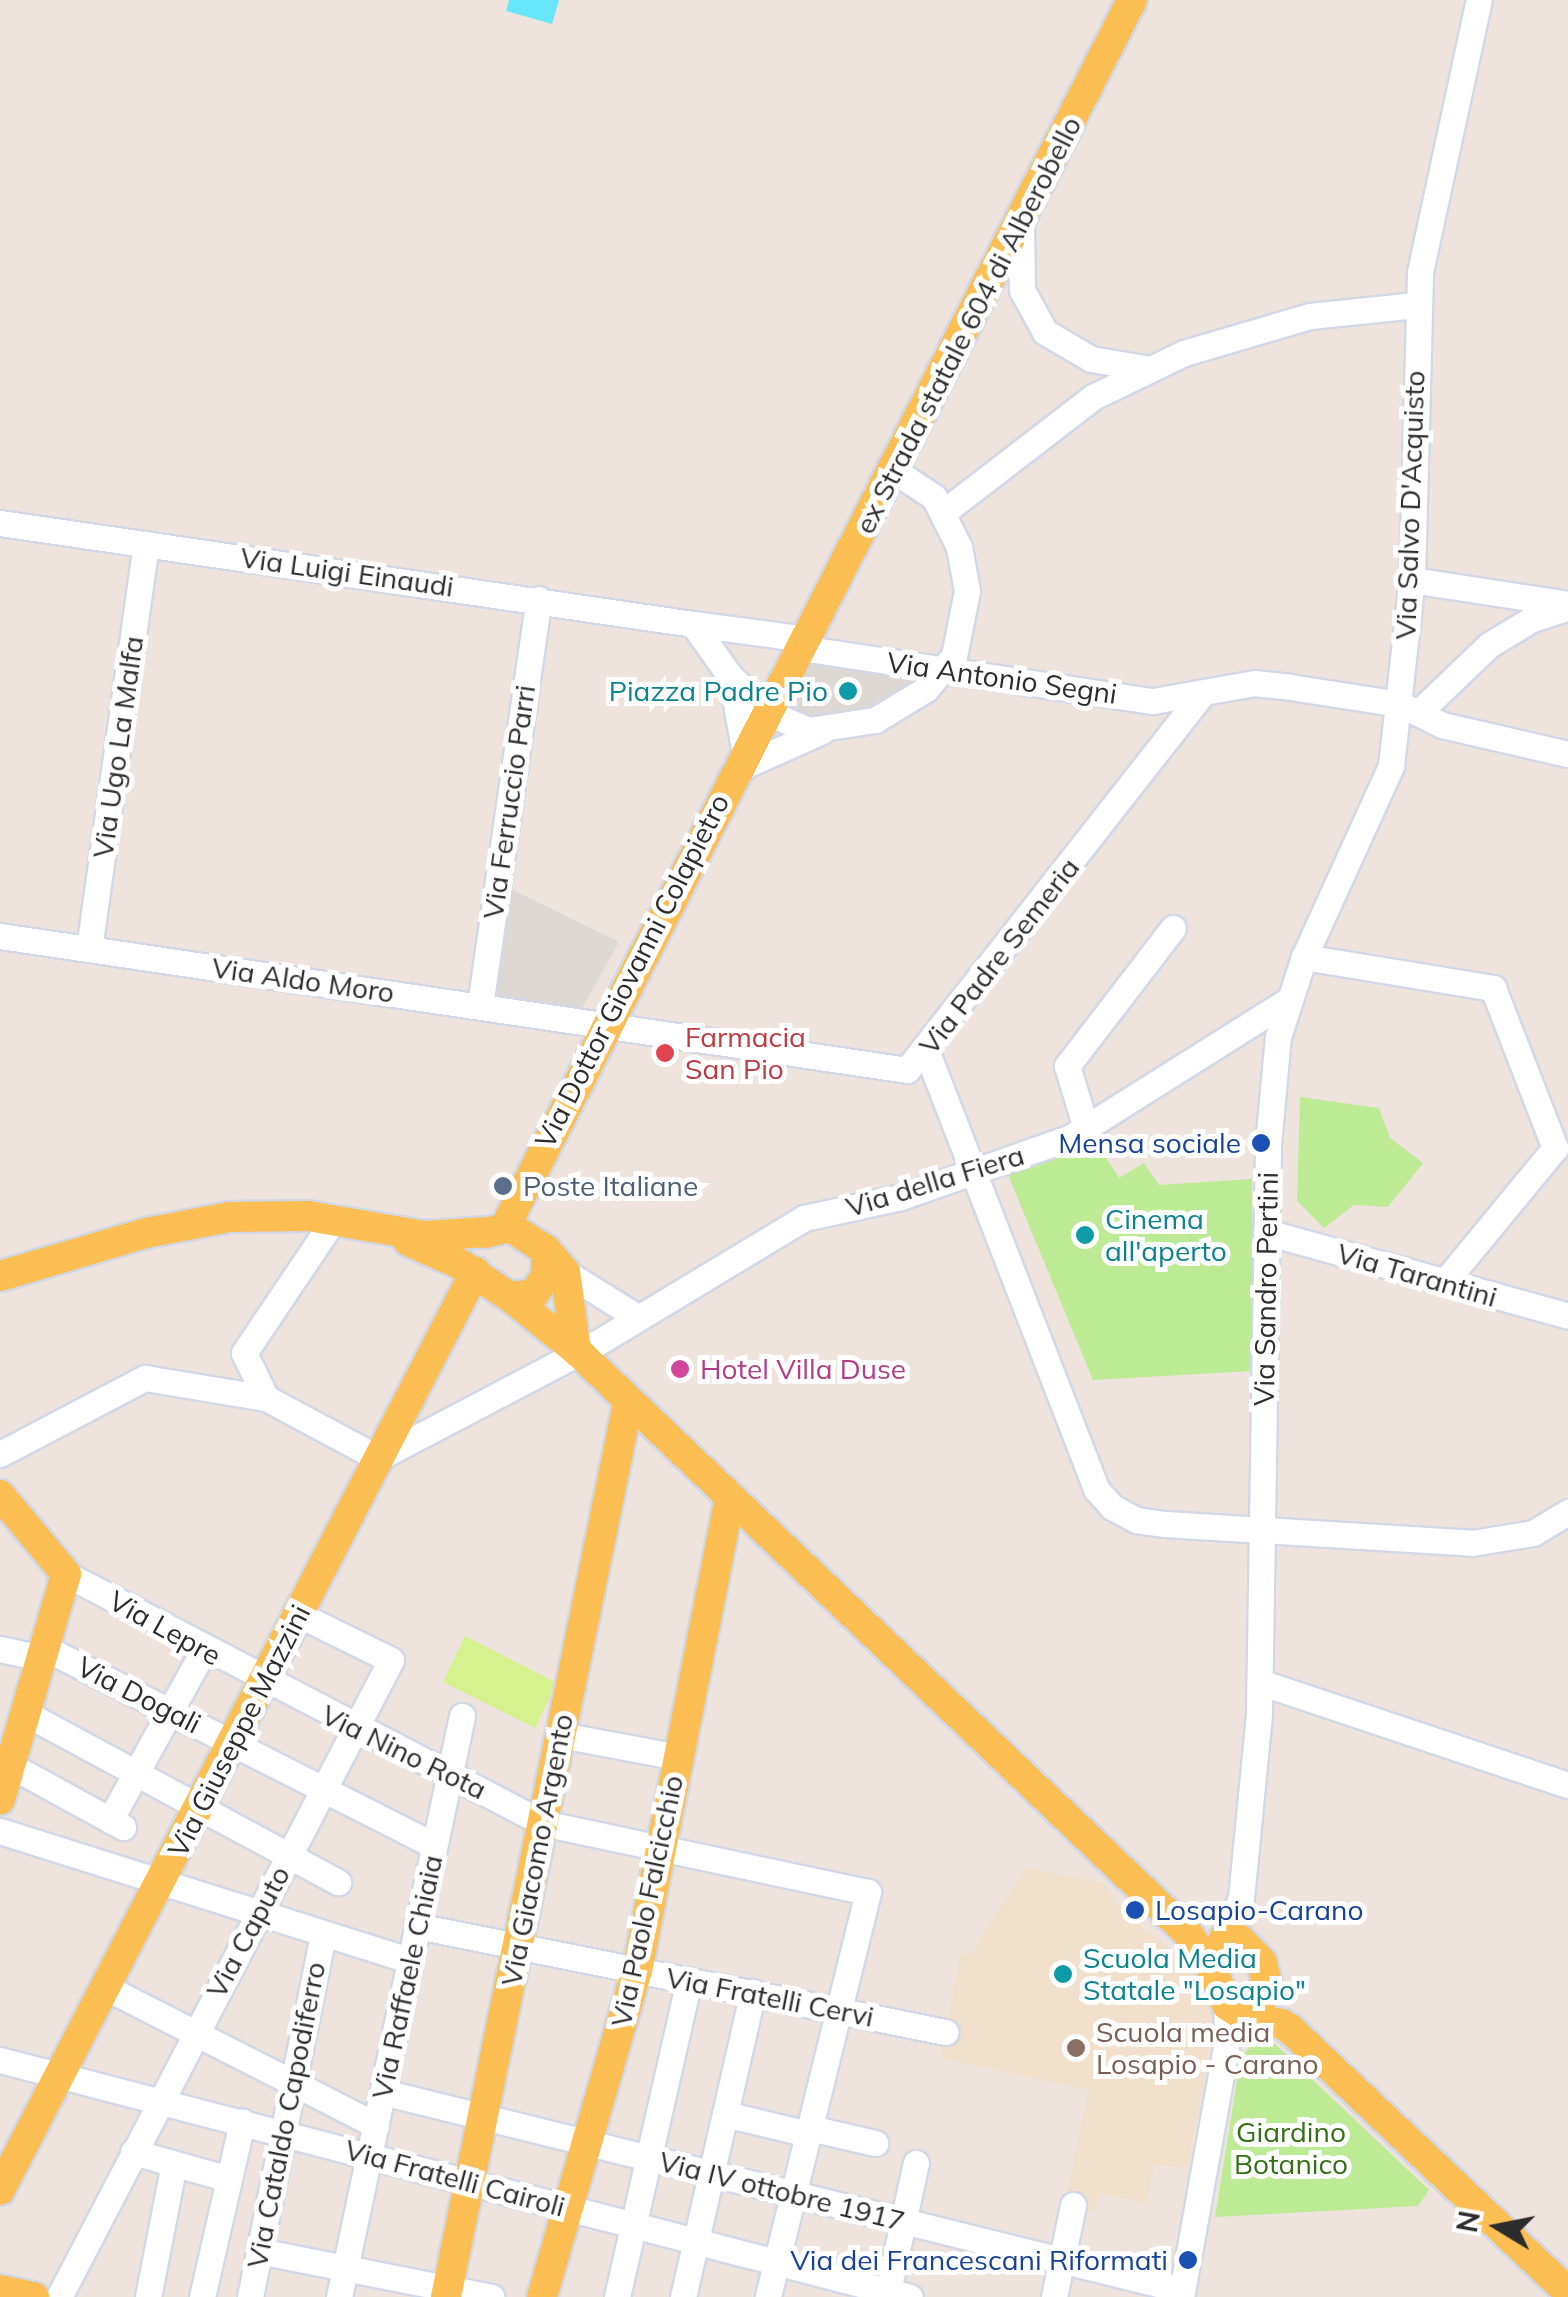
<!DOCTYPE html>
<html>
<head>
<meta charset="utf-8">
<style>
	body { margin:0 }
	#map { position:relative; width:1568px; height:2297px; overflow:hidden; background:#efe4dd; font-family:Mulish,sans-serif }
	div>[style] { position:absolute }
	.education>* { inset:0; background:#f1e0cb }
	.green>* { inset:0; background:#bdea94 }
	.pitch>* { inset:0; background:#d5f28f }
	.plaza>* { inset:0; background:#ded8d4 }
	.water>* { inset:0; background:#67e6f9 }
	.roads { filter:drop-shadow(2px 0 #d2d8e6) drop-shadow(-2px 0 #d2d8e6) drop-shadow(0 2px #d2d8e6) drop-shadow(0 -2px #d2d8e6) }
	.minor>* { height:25px; margin:-12.5px; padding:0 12.5px; transform-origin:12.5px; border-radius:12.5px; background:#fff }
	.major>* { height:30px; margin:-15px; padding:0 15px; transform-origin:15px; border-radius:15px; background:#fdbf53 }
	.dots>* { width:28px; height:28px; translate:-50% -50%; box-sizing:border-box; border:5px solid #fff; border-radius:50% }
	span { translate:-50% -50%; white-space:nowrap; text-align:center; line-height:1.15; -webkit-text-stroke:10px #fff; paint-order:stroke }
	.street-label { font-size:28px; color:#2c2c2c }
	.culture-label { font-size:28px; color:#0d838f }
	.right { translate:-100% -50%; text-align:right }
	.left { translate:0 -50%; text-align:left }
	.health-label { font-size:28px; color:#be3a42 }
	.transit-label { font-size:28px; color:#164399 }
	.service-label { font-size:28px; color:#4e5e75 }
	.hotel-label { font-size:28px; color:#b23c85 }
	.education-label { font-size:28px; color:#785e54 }
	.park-label { font-size:28px; color:#337014 }
	.north { position:absolute; left:1448px; top:2177px; width:100px; height:100px; -webkit-text-stroke:8px #fff; paint-order:stroke; rotate:280deg; font-size:28px; font-weight:700; line-height:40px; text-align:center; color:#2c2c2c }
	.north::after { content:''; display:block; margin:auto; width:35px; height:45px; background:#2c2c2c; clip-path:polygon(50% 0,100% 100%,50% 72%,0 100%) }
</style>
</head>
<body>
<div id="map">
	<div class="education">
		<i style="clip-path:polygon(1026px 1867px,1105px 1884px,1117px 1906px,1184px 1961px,1217px 2007px,1188px 2168px,1155px 2164px,1146px 2203px,1099px 2193px,1094px 2212px,1064px 2205px,1089px 2090px,940px 2058px,961px 1953px,970px 1955px)"></i>
	</div>
	<div class="green">
		<i style="clip-path:polygon(1300px 1097px,1379px 1108px,1390px 1138px,1423px 1163px,1388px 1207px,1354px 1205px,1324px 1228px,1297px 1201px)"></i>
		<i style="clip-path:polygon(1096px 1142px,1119px 1178px,1144px 1163px,1159px 1185px,1252px 1179px,1253px 1371px,1093px 1380px,1008px 1175px)"></i>
		<i style="clip-path:polygon(1255px 2043px,1275px 2044px,1429px 2190px,1418px 2206px,1215px 2217px,1241px 2056px)"></i>
	</div>
	<div class="pitch">
		<i style="clip-path:polygon(465px 1636px,557px 1683px,535px 1728px,443px 1682px)"></i>
	</div>
	<div class="plaza">
		<i style="clip-path:polygon(814px 663px,902px 674px,915px 678px,915px 687px,832px 723px,781px 713px,799px 667px)"></i>
		<i style="clip-path:polygon(505px 886px,619px 942px,580px 1012px,490px 999px)"></i>
	</div>
	<div class="water">
		<i style="clip-path:polygon(509px 0,559px 0,552px 24px,506px 11px)"></i>
	</div>
	<div class="roads">
		<div class="minor">
			<i style="left:1021px;top:222px;width:68px;rotate:89.2deg"></i>
			<i style="left:1022px;top:290px;width:48px;rotate:61.3deg"></i>
			<i style="left:1045px;top:332px;width:53px;rotate:30.4deg"></i>
			<i style="left:1091px;top:359px;width:60px;rotate:9.6deg"></i>
			<i style="left:945px;top:511px;width:187px;rotate:-37.6deg"></i>
			<i style="left:1093px;top:397px;width:101px;rotate:-25.8deg"></i>
			<i style="left:1184px;top:353px;width:131px;rotate:-16.4deg"></i>
			<i style="left:1310px;top:316px;width:107px;rotate:-5.9deg"></i>
			<i style="left:0;top:523px;width:700px;rotate:8.29deg"></i>
			<i style="left:1412px;top:580px;width:158px;rotate:8.7deg"></i>
			<i style="left:806px;top:639px;width:114px;rotate:-172.4deg"></i>
			<i style="left:693px;top:624px;width:64px;rotate:54.6deg"></i>
			<i style="left:730px;top:676px;width:53px;rotate:44.2deg"></i>
			<i style="left:768px;top:713px;width:44px;rotate:22.5deg"></i>
			<i style="left:809px;top:730px;width:67px;rotate:-8.6deg"></i>
			<i style="left:875px;top:720px;width:60px;rotate:-31.3deg"></i>
			<i style="left:926px;top:689px;width:43px;rotate:-49.7deg"></i>
			<i style="left:954px;top:656px;width:66px;rotate:-78.7deg"></i>
			<i style="left:967px;top:591px;width:45px;rotate:-100.3deg"></i>
			<i style="left:959px;top:547px;width:56px;rotate:-116.6deg"></i>
			<i style="left:934px;top:497px;width:49px;rotate:-146.6deg"></i>
			<i style="left:801px;top:648px;width:356px;rotate:8.6deg"></i>
			<i style="left:1153px;top:701px;width:103px;rotate:-10.1deg"></i>
			<i style="left:1254px;top:683px;width:36px;rotate:6deg"></i>
			<i style="left:1290px;top:687px;width:111px;rotate:8.8deg"></i>
			<i style="left:1400px;top:704px;width:47px;rotate:26.6deg"></i>
			<i style="left:1442px;top:725px;width:129px;rotate:13deg"></i>
			<i style="left:732px;top:681px;width:74px;rotate:79.9deg"></i>
			<i style="left:1418px;top:713px;width:98px;rotate:-43.8deg"></i>
			<i style="left:1489px;top:645px;width:50px;rotate:-31.2deg"></i>
			<i style="left:1532px;top:619px;width:38px;rotate:-18deg"></i>
			<i style="left:737px;top:769px;width:93px;rotate:-24.1deg"></i>
			<i style="left:0;top:936px;width:917px;rotate:8.4deg"></i>
			<i style="left:907px;top:1070px;width:479px;rotate:-51.9deg"></i>
			<i style="left:89px;top:949px;width:409px;rotate:-82deg"></i>
			<i style="left:1304px;top:957px;width:192px;rotate:9.3deg"></i>
			<i style="left:1493px;top:988px;width:172px;rotate:68.8deg"></i>
			<i style="left:1555px;top:1148px;width:170px;rotate:129.5deg"></i>
			<i style="left:480px;top:1006px;width:411px;rotate:-81.8deg"></i>
			<i style="left:926px;top:1050px;width:471px;rotate:68.8deg"></i>
			<i style="left:1096px;top:1489px;width:24px;rotate:48deg"></i>
			<i style="left:1112px;top:1507px;width:27px;rotate:28deg"></i>
			<i style="left:1136px;top:1520px;width:29px;rotate:8deg"></i>
			<i style="left:1165px;top:1524px;width:308px;rotate:3.5deg"></i>
			<i style="left:1472px;top:1543px;width:62px;rotate:-9.3deg"></i>
			<i style="left:1533px;top:1533px;width:41px;rotate:-31deg"></i>
			<i style="left:1086px;top:1128px;width:65px;rotate:-107deg"></i>
			<i style="left:1067px;top:1066px;width:174px;rotate:-52.5deg"></i>
			<i style="left:1266px;top:1232px;width:313px;rotate:15.5deg"></i>
			<i style="left:565px;top:1272px;width:85px;rotate:32deg"></i>
			<i style="left:266px;top:1398px;width:50px;rotate:-116.1deg"></i>
			<i style="left:244px;top:1353px;width:161px;rotate:-56.1deg"></i>
			<i style="left:0;top:1454px;width:164px;rotate:-27.7deg"></i>
			<i style="left:145px;top:1378px;width:123px;rotate:9.4deg"></i>
			<i style="left:266px;top:1398px;width:127px;rotate:28.2deg"></i>
			<i style="left:378px;top:1458px;width:247px;rotate:-27.7deg"></i>
			<i style="left:597px;top:1343px;width:242px;rotate:-31.1deg"></i>
			<i style="left:804px;top:1218px;width:99px;rotate:-12.2deg"></i>
			<i style="left:901px;top:1197px;width:180px;rotate:-19.4deg"></i>
			<i style="left:1071px;top:1137px;width:255px;rotate:-32.2deg"></i>
			<i style="left:66px;top:1574px;width:538px;rotate:27.57deg"></i>
			<i style="left:543px;top:1823px;width:332px;rotate:12deg"></i>
			<i style="left:868px;top:1892px;width:417px;rotate:103.9deg"></i>
			<i style="left:45px;top:1648px;width:436px;rotate:26.9deg"></i>
			<i style="left:0;top:1649px;width:43px;rotate:12.1deg"></i>
			<i style="left:1260px;top:1682px;width:325px;rotate:18.5deg"></i>
			<i style="left:25px;top:1713px;width:356px;rotate:28.4deg"></i>
			<i style="left:561px;top:1735px;width:120px;rotate:10.6deg"></i>
			<i style="left:10px;top:1765px;width:129px;rotate:28.8deg"></i>
			<i style="left:110px;top:1820px;width:194px;rotate:-61.1deg"></i>
			<i style="left:0;top:1831px;width:430px;rotate:17.5deg"></i>
			<i style="left:417px;top:1926px;width:539px;rotate:11.35deg"></i>
			<i style="left:1224px;top:1939px;width:44px;rotate:-67.5deg"></i>
			<i style="left:1241px;top:1898px;width:186px;rotate:-84.4deg"></i>
			<i style="left:1259px;top:1713px;width:569px;rotate:-89.09deg"></i>
			<i style="left:1268px;top:1144px;width:107px;rotate:-84.7deg"></i>
			<i style="left:1278px;top:1037px;width:84px;rotate:-72deg"></i>
			<i style="left:1304px;top:957px;width:210px;rotate:-65.5deg"></i>
			<i style="left:1391px;top:766px;width:187px;rotate:-83.6deg"></i>
			<i style="left:1412px;top:580px;width:308px;rotate:-88.5deg"></i>
			<i style="left:1420px;top:272px;width:278px;rotate:-77.8deg"></i>
			<i style="left:107px;top:1988px;width:302px;rotate:27deg"></i>
			<i style="left:0;top:2060px;width:940px;rotate:14.6deg"></i>
			<i style="left:383px;top:2092px;width:823px;rotate:13.92deg"></i>
			<i style="left:725px;top:2114px;width:85px;rotate:13.5deg"></i>
			<i style="left:810px;top:2128px;width:67px;rotate:13deg"></i>
			<i style="left:133px;top:2152px;width:100px;rotate:15.7deg"></i>
			<i style="left:259px;top:2251px;width:237px;rotate:11.2deg"></i>
			<i style="left:888px;top:2291px;width:131px;rotate:-77.7deg"></i>
			<i style="left:59px;top:2297px;width:718px;rotate:-62.47deg"></i>
			<i style="left:391px;top:1660px;width:104px;rotate:-153.7deg"></i>
			<i style="left:148px;top:2297px;width:136px;rotate:-79deg"></i>
			<i style="left:202px;top:2297px;width:180px;rotate:-77.1deg"></i>
			<i style="left:250px;top:2297px;width:370px;rotate:-78.6deg"></i>
			<i style="left:339px;top:2297px;width:594px;rotate:-78.05deg"></i>
			<i style="left:617px;top:2297px;width:325px;rotate:-77.2deg"></i>
			<i style="left:683px;top:2297px;width:313px;rotate:-77.1deg"></i>
			<i style="left:1054px;top:2297px;width:94px;rotate:-78.3deg"></i>
			<i style="left:1181px;top:2297px;width:253px;rotate:-79.8deg"></i>
			<i style="left:1226px;top:2048px;width:43px;rotate:-88.7deg"></i>
		</div>
		<div class="major">
			<i style="left:505px;top:1227px;width:1378px;rotate:-62.93deg"></i>
			<i style="left:408px;top:1241px;width:59px;rotate:24deg"></i>
			<i style="left:462px;top:1265px;width:58px;rotate:33.7deg"></i>
			<i style="left:510px;top:1297px;width:24px;rotate:-7deg"></i>
			<i style="left:534px;top:1294px;width:22px;rotate:-56deg"></i>
			<i style="left:546px;top:1276px;width:26px;rotate:-90deg"></i>
			<i style="left:546px;top:1250px;width:43px;rotate:-147.4deg"></i>
			<i style="left:510px;top:1227px;width:25px;rotate:166deg"></i>
			<i style="left:546px;top:1250px;width:29px;rotate:49deg"></i>
			<i style="left:565px;top:1272px;width:79px;rotate:82deg"></i>
			<i style="left:0;top:1276px;width:152px;rotate:-16.4deg"></i>
			<i style="left:146px;top:1233px;width:85px;rotate:-10.9deg"></i>
			<i style="left:229px;top:1217px;width:79px;rotate:-0.7deg"></i>
			<i style="left:308px;top:1216px;width:118px;rotate:9.8deg"></i>
			<i style="left:424px;top:1236px;width:63px;rotate:-3.6deg"></i>
			<i style="left:510px;top:1297px;width:85px;rotate:38.8deg"></i>
			<i style="left:576px;top:1350px;width:842px;rotate:43.61deg"></i>
			<i style="left:1186px;top:1931px;width:46px;rotate:55.6deg"></i>
			<i style="left:0;top:1495px;width:103px;rotate:50.1deg"></i>
			<i style="left:66px;top:1574px;width:235px;rotate:106.3deg"></i>
			<i style="left:1256px;top:2019px;width:40px;rotate:-75.6deg"></i>
			<i style="left:1266px;top:1980px;width:18px;rotate:-103deg"></i>
			<i style="left:1262px;top:1962px;width:31px;rotate:-135deg"></i>
			<i style="left:1240px;top:1940px;width:16px;rotate:-176deg"></i>
			<i style="left:1224px;top:1939px;width:32px;rotate:112deg"></i>
			<i style="left:1212px;top:1969px;width:39px;rotate:67deg"></i>
			<i style="left:1227px;top:2005px;width:17px;rotate:33deg"></i>
			<i style="left:1241px;top:2014px;width:16px;rotate:18deg"></i>
			<i style="left:1256px;top:2019px;width:26px;rotate:11deg"></i>
			<i style="left:1282px;top:2024px;width:9px;rotate:32deg"></i>
			<i style="left:1290px;top:2029px;width:383px;rotate:43.4deg"></i>
			<i style="left:0;top:2190px;width:1034px;rotate:-62.64deg"></i>
			<i style="left:0;top:2290px;width:35px;rotate:12deg"></i>
			<i style="left:446px;top:2297px;width:912px;rotate:-78.49deg"></i>
			<i style="left:542px;top:2297px;width:340px;rotate:-73.8deg"></i>
			<i style="left:637px;top:1971px;width:480px;rotate:-78.9deg"></i>
		</div>
	</div>
	<div class="dots">
		<i style="left:848px;top:691px;background:#0f9aa8"></i>
		<i style="left:665px;top:1053px;background:#e0444e"></i>
		<i style="left:1261px;top:1143px;background:#1a4fb4"></i>
		<i style="left:503px;top:1186px;background:#5c6f8a"></i>
		<i style="left:1085px;top:1235px;background:#0f9aa8"></i>
		<i style="left:680px;top:1369px;background:#d1479c"></i>
		<i style="left:1135px;top:1910px;background:#1a4fb4"></i>
		<i style="left:1063px;top:1974px;background:#0f9aa8"></i>
		<i style="left:1076px;top:2048px;background:#8d6e63"></i>
		<i style="left:1188px;top:2260px;background:#1a4fb4"></i>
	</div>
	<div class="street-label">
		<span style="left:968px;top:325px;rotate:-63deg">ex Strada statale 604 di Alberobello</span>
		<span style="left:1410px;top:505px;rotate:-88deg">Via Salvo D'Acquisto</span>
		<span style="left:347px;top:572px;rotate:8deg">Via Luigi Einaudi</span>
		<span style="left:1002px;top:678px;rotate:8deg">Via Antonio Segni</span>
		<span style="left:118px;top:747px;rotate:-82deg">Via Ugo La Malfa</span>
		<span style="left:509px;top:802px;rotate:-82deg">Via Ferruccio Parri</span>
		<span style="left:999px;top:956px;rotate:-52deg">Via Padre Semeria</span>
		<span style="left:632px;top:971px;rotate:-63deg">Via Dottor Giovanni Colapietro</span>
		<span style="left:303px;top:980px;rotate:8deg">Via Aldo Moro</span>
		<span style="left:935px;top:1181px;rotate:-17deg">Via della Fiera</span>
		<span style="left:1417px;top:1275px;rotate:16deg">Via Tarantini</span>
		<span style="left:1266px;top:1289px;rotate:-89deg">Via Sandro Pertini</span>
		<span style="left:165px;top:1628px;rotate:29deg">Via Lepre</span>
		<span style="left:139px;top:1695px;rotate:27deg">Via Dogali</span>
		<span style="left:239px;top:1731px;rotate:-63deg">Via Giuseppe Mazzini</span>
		<span style="left:404px;top:1752px;rotate:26deg">Via Nino Rota</span>
		<span style="left:537px;top:1850px;rotate:-79deg">Via Giacomo Argento</span>
		<span style="left:647px;top:1901px;rotate:-78deg">Via Paolo Falcicchio</span>
		<span style="left:248px;top:1932px;rotate:-62deg">Via Caputo</span>
		<span style="left:407px;top:1977px;rotate:-78deg">Via Raffaele Chiaia</span>
		<span style="left:770px;top:1997px;rotate:11deg">Via Fratelli Cervi</span>
		<span style="left:286px;top:2115px;rotate:-79deg">Via Cataldo Capodiferro</span>
		<span style="left:455px;top:2178px;rotate:15deg">Via Fratelli Cairoli</span>
		<span style="left:782px;top:2191px;rotate:14deg">Via IV ottobre 1917</span>
	</div>
	<div class="culture-label">
		<span class="right" style="left:828px;top:691px">Piazza Padre Pio</span>
		<span class="left" style="left:1105px;top:1235px">Cinema<br>all'aperto</span>
		<span class="left" style="left:1083px;top:1974px">Scuola Media<br>Statale "Losapio"</span>
	</div>
	<div class="health-label">
		<span class="left" style="left:685px;top:1053px">Farmacia<br>San Pio</span>
	</div>
	<div class="transit-label">
		<span class="right" style="left:1241px;top:1143px">Mensa sociale</span>
		<span class="left" style="left:1155px;top:1910px">Losapio-Carano</span>
		<span class="right" style="left:1168px;top:2260px">Via dei Francescani Riformati</span>
	</div>
	<div class="service-label">
		<span class="left" style="left:523px;top:1186px">Poste Italiane</span>
	</div>
	<div class="hotel-label">
		<span class="left" style="left:700px;top:1369px">Hotel Villa Duse</span>
	</div>
	<div class="education-label">
		<span class="left" style="left:1096px;top:2048px">Scuola media<br>Losapio - Carano</span>
	</div>
	<div class="park-label">
		<span style="left:1291px;top:2148px">Giardino<br>Botanico</span>
	</div>
	<div class="north">N</div>
</div>
</body>
</html>
